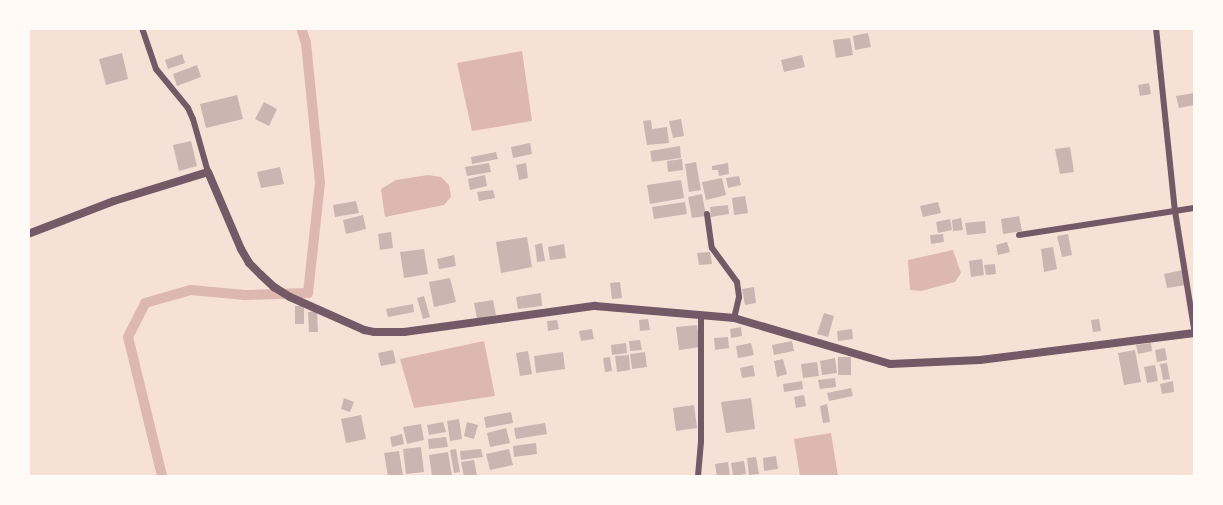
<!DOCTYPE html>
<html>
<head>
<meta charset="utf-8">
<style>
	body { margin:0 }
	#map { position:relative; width:1223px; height:505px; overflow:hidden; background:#f7e1d7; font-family:"DejaVu Sans",sans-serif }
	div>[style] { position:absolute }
	.water>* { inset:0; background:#dcb8b0 }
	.canal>* { height:10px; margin:-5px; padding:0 5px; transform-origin:5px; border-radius:5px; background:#dcb8b0 }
	.building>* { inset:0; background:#ccb4b1 }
	.minor>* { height:6px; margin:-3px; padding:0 3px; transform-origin:3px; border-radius:3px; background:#755966 }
	.tertiary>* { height:8px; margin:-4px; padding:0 4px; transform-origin:4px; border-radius:4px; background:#755966 }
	span { translate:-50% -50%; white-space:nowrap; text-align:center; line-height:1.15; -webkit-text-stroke:4.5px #fffaf5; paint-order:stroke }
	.frame { position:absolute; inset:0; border:30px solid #fffaf5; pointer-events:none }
</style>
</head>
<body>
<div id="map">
	<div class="water">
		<i style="clip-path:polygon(522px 51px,532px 121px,472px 131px,457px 63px)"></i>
		<i style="clip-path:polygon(428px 175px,441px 177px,449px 185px,451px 197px,444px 205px,385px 217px,381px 189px,396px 180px)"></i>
		<i style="clip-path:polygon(953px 250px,961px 273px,955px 282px,921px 291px,910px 290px,908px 260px)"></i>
		<i style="clip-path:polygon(484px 341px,495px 396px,414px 408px,400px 359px)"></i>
		<i style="clip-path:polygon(831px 433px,838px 476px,800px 476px,794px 439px)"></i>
	</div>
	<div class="canal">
		<i style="left:162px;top:476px;width:143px;rotate:-103.7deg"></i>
		<i style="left:128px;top:337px;width:38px;rotate:-63deg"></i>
		<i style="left:145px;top:303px;width:48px;rotate:-15.8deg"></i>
		<i style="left:191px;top:290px;width:54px;rotate:5.3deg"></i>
		<i style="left:245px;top:295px;width:63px;rotate:-1.8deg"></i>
		<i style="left:308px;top:293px;width:111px;rotate:-83.8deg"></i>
		<i style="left:320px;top:183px;width:141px;rotate:-95.7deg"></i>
		<i style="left:306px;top:43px;width:16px;rotate:-108deg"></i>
	</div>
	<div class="building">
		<i style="clip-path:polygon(868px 33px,871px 47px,855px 50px,853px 36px)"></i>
		<i style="clip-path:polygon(850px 38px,853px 55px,836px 58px,833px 40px)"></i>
		<i style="clip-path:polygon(122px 53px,128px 79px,106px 85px,99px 59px)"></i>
		<i style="clip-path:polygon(182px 54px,185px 63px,168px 69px,165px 60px)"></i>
		<i style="clip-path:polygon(802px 55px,805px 67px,784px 72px,781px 60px)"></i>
		<i style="clip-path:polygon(197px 65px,201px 77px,177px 86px,173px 74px)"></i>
		<i style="clip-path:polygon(1149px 83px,1151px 94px,1140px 96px,1138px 85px)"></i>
		<i style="clip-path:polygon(1194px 93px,1194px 105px,1179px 108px,1176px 96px)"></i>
		<i style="clip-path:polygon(237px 95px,243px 119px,206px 128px,200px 104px)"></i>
		<i style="clip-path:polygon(264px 102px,277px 109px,269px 126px,255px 119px)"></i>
		<i style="clip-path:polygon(681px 119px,684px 136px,673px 138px,669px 121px)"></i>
		<i style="clip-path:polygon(651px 120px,652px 129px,667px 127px,669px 143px,647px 145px,643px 121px)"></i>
		<i style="clip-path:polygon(191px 141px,197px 166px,179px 171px,173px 145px)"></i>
		<i style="clip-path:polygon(530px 143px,532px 154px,513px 158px,511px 147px)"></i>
		<i style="clip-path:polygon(680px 146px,681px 158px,652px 162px,650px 151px)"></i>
		<i style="clip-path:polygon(1070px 147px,1074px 172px,1060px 174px,1055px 149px)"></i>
		<i style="clip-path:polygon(496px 152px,498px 159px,472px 164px,471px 157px)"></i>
		<i style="clip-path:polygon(682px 159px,683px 170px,668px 172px,667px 161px)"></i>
		<i style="clip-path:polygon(696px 162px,701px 190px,689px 192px,685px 164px)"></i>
		<i style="clip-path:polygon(489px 163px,491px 172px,467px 176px,465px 167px)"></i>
		<i style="clip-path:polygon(526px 163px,528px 178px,519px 180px,516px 165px)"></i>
		<i style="clip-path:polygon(728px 163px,729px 174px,719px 176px,718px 170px,712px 170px,712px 166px)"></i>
		<i style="clip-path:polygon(280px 167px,284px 184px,261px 188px,257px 172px)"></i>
		<i style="clip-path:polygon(485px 175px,487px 186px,470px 190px,468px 179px)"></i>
		<i style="clip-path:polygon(739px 176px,741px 185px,728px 188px,726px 178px)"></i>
		<i style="clip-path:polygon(722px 178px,726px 195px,706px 200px,702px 182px)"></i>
		<i style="clip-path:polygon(681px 180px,684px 198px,650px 204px,647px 185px)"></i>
		<i style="clip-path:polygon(493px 190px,495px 198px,479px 201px,477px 192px)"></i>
		<i style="clip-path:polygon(702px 194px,706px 216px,692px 218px,688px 197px)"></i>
		<i style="clip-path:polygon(745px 196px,748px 213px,734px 215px,732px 198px)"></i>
		<i style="clip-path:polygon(356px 201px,359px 213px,335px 217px,333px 205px)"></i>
		<i style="clip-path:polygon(685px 202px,687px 214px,654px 219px,652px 207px)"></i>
		<i style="clip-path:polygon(938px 202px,941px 213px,923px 217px,920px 206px)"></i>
		<i style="clip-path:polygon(728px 205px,729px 214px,711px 217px,710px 207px)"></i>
		<i style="clip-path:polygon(363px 215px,366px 229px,346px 234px,343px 220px)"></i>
		<i style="clip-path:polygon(1019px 216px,1022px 231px,1003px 234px,1001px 219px)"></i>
		<i style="clip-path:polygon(961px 218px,963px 230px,953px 231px,952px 220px)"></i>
		<i style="clip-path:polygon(950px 219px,952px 230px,938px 233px,936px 222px)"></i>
		<i style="clip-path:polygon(985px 221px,986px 233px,967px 235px,965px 223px)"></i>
		<i style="clip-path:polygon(391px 232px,393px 248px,380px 250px,378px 234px)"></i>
		<i style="clip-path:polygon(943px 234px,944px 242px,931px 244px,930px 235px)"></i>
		<i style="clip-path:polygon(1068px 234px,1072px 255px,1062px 257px,1057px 236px)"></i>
		<i style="clip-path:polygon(527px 237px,532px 267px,501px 273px,496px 242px)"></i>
		<i style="clip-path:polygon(1007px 242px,1010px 252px,998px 255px,996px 245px)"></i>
		<i style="clip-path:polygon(542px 243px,545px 261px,537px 262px,535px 245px)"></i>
		<i style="clip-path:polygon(564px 244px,566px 258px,550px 260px,548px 247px)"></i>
		<i style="clip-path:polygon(1053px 247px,1057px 269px,1044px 272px,1041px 249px)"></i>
		<i style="clip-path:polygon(424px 249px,428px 274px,404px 278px,400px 252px)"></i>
		<i style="clip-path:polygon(710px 252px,712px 264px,699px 265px,697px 253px)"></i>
		<i style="clip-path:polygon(454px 255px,456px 266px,439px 269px,437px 259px)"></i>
		<i style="clip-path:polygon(982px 259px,984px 275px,971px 277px,969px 261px)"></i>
		<i style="clip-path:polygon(995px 264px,996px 274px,986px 275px,984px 265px)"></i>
		<i style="clip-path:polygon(1183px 270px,1186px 285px,1167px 288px,1164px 274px)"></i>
		<i style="clip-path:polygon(450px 278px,456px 302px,434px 307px,429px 282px)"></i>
		<i style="clip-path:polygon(620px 282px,622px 298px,612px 299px,610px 283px)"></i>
		<i style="clip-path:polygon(754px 287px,756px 303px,745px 305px,742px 289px)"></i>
		<i style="clip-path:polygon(541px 293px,542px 306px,518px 309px,516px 297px)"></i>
		<i style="clip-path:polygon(424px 296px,430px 317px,423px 319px,417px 298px)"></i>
		<i style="clip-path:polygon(493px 300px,496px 315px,477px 319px,474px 303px)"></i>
		<i style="clip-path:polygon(413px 304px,414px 312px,388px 317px,386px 309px)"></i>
		<i style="clip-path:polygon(295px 306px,304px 306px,304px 324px,295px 324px)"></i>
		<i style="clip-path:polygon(317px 311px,318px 332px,309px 332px,308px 312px)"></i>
		<i style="clip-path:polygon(824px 313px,834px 316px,828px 337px,817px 334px)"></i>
		<i style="clip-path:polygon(648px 319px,650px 330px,640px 331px,639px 320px)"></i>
		<i style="clip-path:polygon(1099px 319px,1101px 331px,1093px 332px,1091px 320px)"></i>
		<i style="clip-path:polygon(557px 320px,559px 329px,548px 331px,547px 321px)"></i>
		<i style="clip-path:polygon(697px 325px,700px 347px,679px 350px,676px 327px)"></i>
		<i style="clip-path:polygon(741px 327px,742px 336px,731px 338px,730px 329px)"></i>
		<i style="clip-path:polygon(592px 329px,594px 339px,581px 341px,579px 331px)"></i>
		<i style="clip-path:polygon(852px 329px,853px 339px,838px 341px,837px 331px)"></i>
		<i style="clip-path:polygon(728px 337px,729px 348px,715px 350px,714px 338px)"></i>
		<i style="clip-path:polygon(640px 340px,642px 350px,630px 351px,629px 341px)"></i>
		<i style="clip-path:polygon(792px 341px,794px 351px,774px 355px,772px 345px)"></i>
		<i style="clip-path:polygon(626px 343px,627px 353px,612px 355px,611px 345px)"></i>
		<i style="clip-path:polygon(751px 343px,754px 355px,738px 358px,736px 346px)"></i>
		<i style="clip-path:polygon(1151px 343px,1152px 351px,1138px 354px,1136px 345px)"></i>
		<i style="clip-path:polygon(1165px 348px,1167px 360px,1157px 362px,1155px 350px)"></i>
		<i style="clip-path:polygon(393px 350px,396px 363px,381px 366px,378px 353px)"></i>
		<i style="clip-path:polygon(1135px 350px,1141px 382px,1124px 385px,1118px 353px)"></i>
		<i style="clip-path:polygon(528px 351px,532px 374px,520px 376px,516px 353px)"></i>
		<i style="clip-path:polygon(563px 352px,565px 369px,536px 373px,534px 356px)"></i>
		<i style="clip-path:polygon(645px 352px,647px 367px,632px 369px,630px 354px)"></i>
		<i style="clip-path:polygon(629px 355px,630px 370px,617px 372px,615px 356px)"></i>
		<i style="clip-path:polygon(610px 357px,612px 371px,605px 372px,603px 358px)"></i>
		<i style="clip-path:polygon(838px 357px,851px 357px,851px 375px,838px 375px)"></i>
		<i style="clip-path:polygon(835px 358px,837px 373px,822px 375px,820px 361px)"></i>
		<i style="clip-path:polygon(783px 359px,787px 374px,777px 377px,774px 361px)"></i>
		<i style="clip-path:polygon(817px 362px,819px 376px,803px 378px,801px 364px)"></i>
		<i style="clip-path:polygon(1167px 363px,1170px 379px,1163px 380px,1160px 364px)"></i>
		<i style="clip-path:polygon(753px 365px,755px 376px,742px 378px,740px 368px)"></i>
		<i style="clip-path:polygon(1155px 365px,1158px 381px,1147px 383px,1144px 367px)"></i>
		<i style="clip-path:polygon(835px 378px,836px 387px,820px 389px,818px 380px)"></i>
		<i style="clip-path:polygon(802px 381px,803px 389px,784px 392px,783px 384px)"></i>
		<i style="clip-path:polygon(1173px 381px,1174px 392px,1162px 394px,1160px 384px)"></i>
		<i style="clip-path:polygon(851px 388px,853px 396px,829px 401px,827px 393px)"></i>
		<i style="clip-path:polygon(804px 395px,806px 406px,796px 408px,794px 397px)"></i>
		<i style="clip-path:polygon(344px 398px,354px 402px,350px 412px,341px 409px)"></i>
		<i style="clip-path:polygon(751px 398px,755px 429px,726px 433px,721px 402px)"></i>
		<i style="clip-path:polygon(827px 404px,830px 422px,823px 423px,820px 406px)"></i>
		<i style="clip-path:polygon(694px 405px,697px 428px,676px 431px,673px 408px)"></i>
		<i style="clip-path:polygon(511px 412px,513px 423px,486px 428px,484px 417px)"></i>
		<i style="clip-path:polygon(361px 415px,366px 439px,346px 443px,341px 419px)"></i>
		<i style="clip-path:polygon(459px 419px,462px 439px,450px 441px,447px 421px)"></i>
		<i style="clip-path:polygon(443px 422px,446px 432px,429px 435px,427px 425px)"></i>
		<i style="clip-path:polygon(467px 422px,478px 425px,474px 439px,464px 436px)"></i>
		<i style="clip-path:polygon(545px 423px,547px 434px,516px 439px,514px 428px)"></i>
		<i style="clip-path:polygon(421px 424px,424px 440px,407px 444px,403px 427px)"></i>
		<i style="clip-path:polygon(506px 428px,510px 443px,490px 447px,487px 433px)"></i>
		<i style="clip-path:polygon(402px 434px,404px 444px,392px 447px,390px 437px)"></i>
		<i style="clip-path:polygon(446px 437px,448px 447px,429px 449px,428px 439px)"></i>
		<i style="clip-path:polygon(536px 443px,537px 454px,514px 457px,513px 446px)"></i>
		<i style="clip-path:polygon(421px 447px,424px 472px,406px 474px,403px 449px)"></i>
		<i style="clip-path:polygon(456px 449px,460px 472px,454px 473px,450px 450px)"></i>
		<i style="clip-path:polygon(481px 449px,483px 457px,461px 460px,460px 451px)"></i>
		<i style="clip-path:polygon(509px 449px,513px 465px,490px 470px,486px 454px)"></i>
		<i style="clip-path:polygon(399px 451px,403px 476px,388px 476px,384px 453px)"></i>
		<i style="clip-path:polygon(448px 452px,452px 476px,432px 476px,429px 455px)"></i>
		<i style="clip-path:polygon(776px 456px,778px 469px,764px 471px,763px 458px)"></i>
		<i style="clip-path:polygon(756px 457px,759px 474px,749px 475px,747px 458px)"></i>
		<i style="clip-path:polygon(474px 460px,477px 476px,464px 476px,461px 462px)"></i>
		<i style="clip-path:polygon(744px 461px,746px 474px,733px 476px,731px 463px)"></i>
		<i style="clip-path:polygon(728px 462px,730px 476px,717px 476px,715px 464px)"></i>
	</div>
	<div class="minor">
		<i style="left:142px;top:28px;width:43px;rotate:71.1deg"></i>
		<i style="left:156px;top:69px;width:50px;rotate:50.6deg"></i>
		<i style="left:188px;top:108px;width:12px;rotate:66deg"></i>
		<i style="left:193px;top:119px;width:55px;rotate:74.2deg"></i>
		<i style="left:1156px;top:28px;width:184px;rotate:84.1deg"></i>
		<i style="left:1175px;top:211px;width:119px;rotate:80.8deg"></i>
		<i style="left:707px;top:214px;width:34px;rotate:82deg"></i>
		<i style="left:712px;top:248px;width:42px;rotate:53.7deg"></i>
		<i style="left:737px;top:282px;width:15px;rotate:82deg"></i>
		<i style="left:739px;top:297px;width:22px;rotate:103deg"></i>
		<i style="left:1019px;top:235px;width:177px;rotate:-8.8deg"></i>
		<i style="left:698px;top:476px;width:35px;rotate:-85deg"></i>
		<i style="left:701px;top:441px;width:124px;rotate:-90deg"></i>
	</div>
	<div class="tertiary">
		<i style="left:28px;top:234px;width:92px;rotate:-21deg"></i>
		<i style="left:114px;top:201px;width:98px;rotate:-17.1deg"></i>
		<i style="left:208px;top:172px;width:84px;rotate:66.8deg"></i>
		<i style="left:241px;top:249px;width:16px;rotate:60deg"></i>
		<i style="left:249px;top:263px;width:17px;rotate:45deg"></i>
		<i style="left:261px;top:275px;width:18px;rotate:43deg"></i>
		<i style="left:274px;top:287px;width:19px;rotate:32deg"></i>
		<i style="left:290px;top:297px;width:81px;rotate:24deg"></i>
		<i style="left:364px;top:330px;width:10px;rotate:11deg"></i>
		<i style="left:374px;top:332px;width:30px"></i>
		<i style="left:404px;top:332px;width:193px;rotate:-7.8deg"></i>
		<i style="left:595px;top:306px;width:140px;rotate:4.9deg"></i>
		<i style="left:734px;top:318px;width:163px;rotate:16.4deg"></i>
		<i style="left:890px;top:364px;width:90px;rotate:-2.5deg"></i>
		<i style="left:980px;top:360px;width:216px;rotate:-7.2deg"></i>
	</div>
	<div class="frame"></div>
</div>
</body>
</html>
